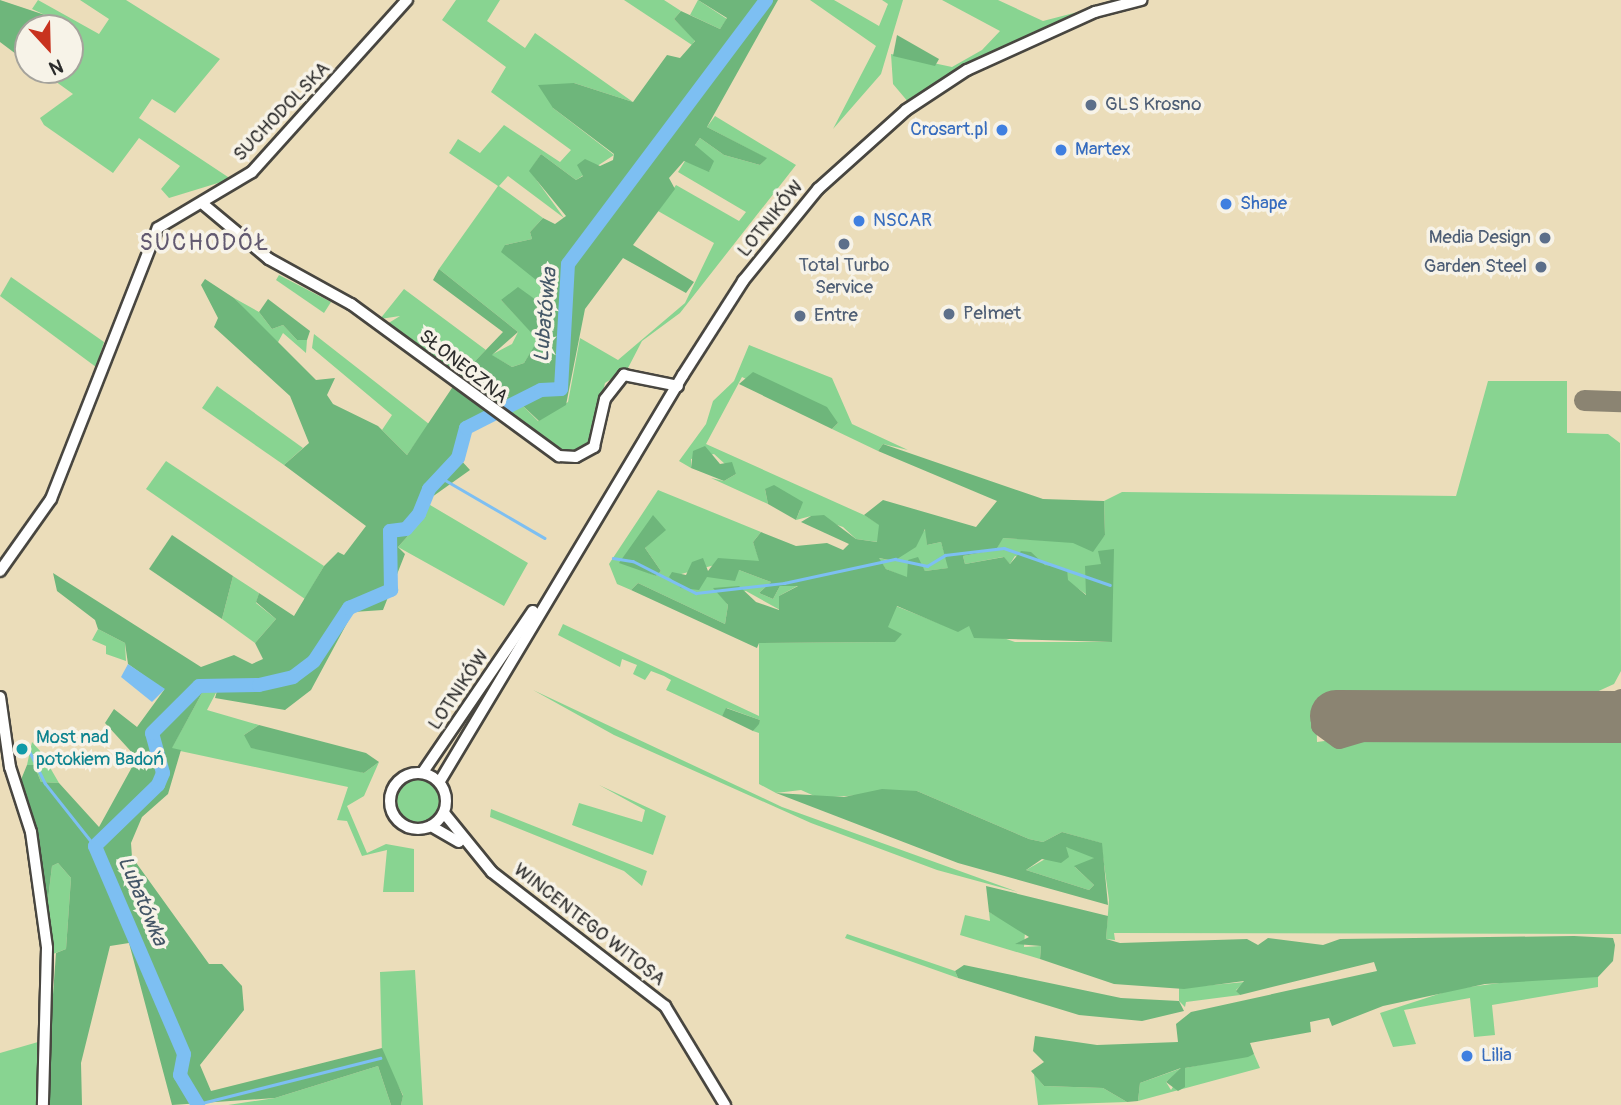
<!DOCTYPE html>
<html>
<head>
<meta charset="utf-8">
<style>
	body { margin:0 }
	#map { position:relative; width:1621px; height:1105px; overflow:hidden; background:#ebddba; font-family:Pangolin,sans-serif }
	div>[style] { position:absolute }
	.green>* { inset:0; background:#88d491 }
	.round { border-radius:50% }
	.forest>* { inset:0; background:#6eb67b }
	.water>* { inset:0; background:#7dbff2 }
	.stream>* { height:2.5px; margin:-1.25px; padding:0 1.25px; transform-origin:1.25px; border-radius:1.25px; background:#7dbff2 }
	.river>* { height:14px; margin:-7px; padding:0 7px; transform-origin:7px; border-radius:7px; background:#7dbff2 }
	.taxiway>* { height:21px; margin:-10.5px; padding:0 10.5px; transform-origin:10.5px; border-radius:10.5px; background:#8b8472 }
	.runway>* { height:52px; margin:-26px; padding:0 26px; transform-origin:26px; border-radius:26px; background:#8b8472 }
	.roads { filter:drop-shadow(2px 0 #484640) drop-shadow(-2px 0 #484640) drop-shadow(0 2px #484640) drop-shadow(0 -2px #484640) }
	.minor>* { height:10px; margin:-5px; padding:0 5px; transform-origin:5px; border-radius:5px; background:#fff }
	.minor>.ring { margin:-5px; padding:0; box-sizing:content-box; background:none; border:10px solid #fff; border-radius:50% }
	.dots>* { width:19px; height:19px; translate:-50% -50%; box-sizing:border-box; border:4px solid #f7f3e8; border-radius:50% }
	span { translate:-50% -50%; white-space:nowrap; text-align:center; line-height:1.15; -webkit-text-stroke:7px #f7f3e8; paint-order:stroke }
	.service-label { font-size:19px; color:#4e5e75 }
	.left { translate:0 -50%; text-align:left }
	.right { translate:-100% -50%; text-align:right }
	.street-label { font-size:19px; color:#2b2b2b }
	.shop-label { font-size:19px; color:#366cbe }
	.culture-label { font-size:19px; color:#0d838f }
	.water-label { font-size:21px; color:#445767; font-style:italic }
	.quarter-label { font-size:23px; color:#625970; letter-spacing:2px }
	.north { position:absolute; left:14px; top:14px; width:70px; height:70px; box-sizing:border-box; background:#f7f3e8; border:2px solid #a5a39c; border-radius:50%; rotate:158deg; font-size:19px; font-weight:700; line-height:28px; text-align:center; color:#2b2b2b }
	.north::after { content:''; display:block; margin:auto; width:24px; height:32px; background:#c8321e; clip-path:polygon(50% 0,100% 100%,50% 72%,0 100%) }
</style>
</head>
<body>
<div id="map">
	<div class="green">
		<i style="clip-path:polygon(38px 0,99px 34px,109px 19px,80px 0,126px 0,220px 59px,175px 113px,152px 99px,139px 118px,231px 179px,169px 198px,161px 189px,180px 166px,139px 138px,113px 173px,44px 125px,40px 118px,73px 94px,48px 76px,70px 70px,70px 28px,42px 28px,45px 15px,32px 9px)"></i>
		<i style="clip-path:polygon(456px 0,500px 0,487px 21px,525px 48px,535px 33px,633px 102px,574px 83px,553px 108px,614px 155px,576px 180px,541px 154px,530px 171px,564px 218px,508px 176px,499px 186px,543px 218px,530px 232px,532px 239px,505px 245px,547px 288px,536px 300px,501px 300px,539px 340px,524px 363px,512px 367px,491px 355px,512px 344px,518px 332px,439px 269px,498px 186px,449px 153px,458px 139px,480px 153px,504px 125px,560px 162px,571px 150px,491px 92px,506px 67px,442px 20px)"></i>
		<i style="clip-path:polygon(624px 0,664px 0,681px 11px,674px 19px,695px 40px,692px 45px)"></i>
		<i style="clip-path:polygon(698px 0,727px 19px,720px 29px,690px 15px)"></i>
		<i style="clip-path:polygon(810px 0,834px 0,879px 26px,888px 4px,882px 0,903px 0,881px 74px,833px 129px,876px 46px)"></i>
		<i style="clip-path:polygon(942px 0,998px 0,1043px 21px,1124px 0,1033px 32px,909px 103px,893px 84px,891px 54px,952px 67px,982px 50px,1000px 31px)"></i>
		<i style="clip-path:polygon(715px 116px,796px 165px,680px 313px,642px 341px,628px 368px,605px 383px,592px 439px,576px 451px,555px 450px,501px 410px,522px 405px,538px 421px,568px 402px,580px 338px,618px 360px,685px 303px,714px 243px,658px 211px,676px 185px,739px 221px,746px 212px,678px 172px,685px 161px,710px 171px,695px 145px,700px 138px,724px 155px,760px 165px,766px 158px,707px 127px)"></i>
		<i style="clip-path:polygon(279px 275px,331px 302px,324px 313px,276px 280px)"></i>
		<i style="clip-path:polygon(11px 277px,104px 342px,96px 367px,0 296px)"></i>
		<i style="clip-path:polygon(404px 289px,486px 350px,458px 379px,387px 324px,400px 316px,380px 319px)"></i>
		<i style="clip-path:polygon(234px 298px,259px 312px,272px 329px,283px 325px,297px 340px,307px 340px,306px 353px,283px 333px,277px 344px)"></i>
		<i style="clip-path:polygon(314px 334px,429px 424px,407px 455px,382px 430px,392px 415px,312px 348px)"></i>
		<i style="clip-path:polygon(749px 345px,832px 378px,852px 424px,908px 450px,883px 444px,878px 451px,832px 429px,838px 423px,742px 377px,706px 444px,864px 515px,880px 525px,878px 542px,856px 539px,843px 527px,811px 516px,796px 520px,800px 510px,779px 493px,765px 489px,768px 504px,711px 478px,724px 481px,736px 474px,714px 454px,691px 459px,691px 468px,679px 461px,706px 424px,713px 401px,734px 381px)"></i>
		<i style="clip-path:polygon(1488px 381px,1567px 381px,1567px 433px,1608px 434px,1620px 443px,1621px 671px,1614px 684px,1581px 699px,1316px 699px,1317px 742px,1384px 733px,1621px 734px,1621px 934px,1114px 933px,1115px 940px,1106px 939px,1109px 900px,1101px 843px,1062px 832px,1043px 842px,1029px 839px,917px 791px,819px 798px,801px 790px,776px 793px,759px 784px,759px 733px,753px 731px,760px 720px,727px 708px,722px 716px,666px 690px,671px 680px,664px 676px,651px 671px,645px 680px,633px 674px,637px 665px,622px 659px,620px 667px,558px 635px,563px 624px,759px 716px,759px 643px,894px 642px,887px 627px,896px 606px,958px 631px,963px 624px,1015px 642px,1112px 642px,1102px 565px,1090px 578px,1087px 595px,1045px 565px,1015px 556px,1010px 564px,1003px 557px,965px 564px,963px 556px,996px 550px,1002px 538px,1097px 543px,1105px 535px,1104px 501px,1122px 492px,1456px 496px)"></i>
		<i style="clip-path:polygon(217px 386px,303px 448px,284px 465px,202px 408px)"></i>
		<i style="clip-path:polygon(166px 461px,324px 566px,305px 599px,146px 489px)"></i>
		<i style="clip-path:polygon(evenodd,658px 490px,761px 532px,753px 542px,760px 562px,726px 562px,670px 577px,681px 582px,739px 570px,771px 582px,759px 593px,773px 599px,780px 586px,799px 585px,779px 596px,780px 610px,746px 591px,720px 594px,728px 605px,725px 624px,638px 583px,631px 590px,617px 584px,609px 564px,658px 490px,647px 527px,655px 537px,645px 548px,661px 571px,656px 576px,644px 571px,636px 541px,647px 527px)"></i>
		<i style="clip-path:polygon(425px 502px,528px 563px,504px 606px,398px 547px,424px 518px)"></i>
		<i style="clip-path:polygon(926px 529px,927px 545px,941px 542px,949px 568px,925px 571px,918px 561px,907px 578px,886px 569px,878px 558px,894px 561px)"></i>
		<i style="clip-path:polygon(233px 576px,259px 593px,256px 603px,276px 619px,255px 643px,222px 619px)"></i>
		<i style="clip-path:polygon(98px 629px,125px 643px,126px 661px,106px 654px,106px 646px,92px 640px)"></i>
		<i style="clip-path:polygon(533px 690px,782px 807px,1018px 892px,937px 870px,811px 823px,614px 735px)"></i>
		<i style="clip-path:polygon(217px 691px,207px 710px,259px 725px,244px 735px,364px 773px,379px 762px,364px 796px,347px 806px,367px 853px,386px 844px,414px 849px,414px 892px,383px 892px,387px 850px,362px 856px,347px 821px,337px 820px,348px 787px,171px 749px,202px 693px)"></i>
		<i style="clip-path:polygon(32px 742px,41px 752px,59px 783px,41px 782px,34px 765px,27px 765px)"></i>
		<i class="round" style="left:397px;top:780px;width:42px;height:42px"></i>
		<i style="clip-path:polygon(599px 785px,666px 816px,653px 855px,572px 825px,579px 803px,642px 822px,645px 810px)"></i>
		<i style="clip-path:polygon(491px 809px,647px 871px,642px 886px,624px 871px,490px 817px)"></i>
		<i style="clip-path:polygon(1066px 847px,1089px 851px,1095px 858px,1075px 867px,1094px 885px,1089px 890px,1026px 870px)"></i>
		<i style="clip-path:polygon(58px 863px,71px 878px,66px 949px,53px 954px,47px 908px,52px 866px)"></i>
		<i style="clip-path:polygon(989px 912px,1025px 932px,1024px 947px,1041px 946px,1040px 959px,960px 935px,965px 915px,990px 921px)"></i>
		<i style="clip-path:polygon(847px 934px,955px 971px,958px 978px,845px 938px)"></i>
		<i style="clip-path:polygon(415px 970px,423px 1105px,401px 1105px,403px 1095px,382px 1055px,380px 972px)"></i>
		<i style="clip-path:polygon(1561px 975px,1598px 977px,1598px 987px,1492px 1005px,1495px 1035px,1474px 1037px,1470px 998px,1404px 1010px,1416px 1044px,1393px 1047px,1380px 1013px,1454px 989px)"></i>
		<i style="clip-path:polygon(1245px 982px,1236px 990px,1240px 995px,1186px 1002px,1185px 1007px,1179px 1001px,1179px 988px)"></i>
		<i style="clip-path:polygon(38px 1042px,36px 1105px,0 1105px,0 1053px)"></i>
		<i style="clip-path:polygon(1254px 1054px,1260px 1068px,1138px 1101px,1140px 1083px,1182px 1068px,1166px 1082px,1171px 1090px,1185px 1068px)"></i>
		<i style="clip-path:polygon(378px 1066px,391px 1105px,228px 1105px,275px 1098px)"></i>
		<i style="clip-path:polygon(1034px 1074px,1044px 1086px,1103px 1088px,1127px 1102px,1038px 1105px)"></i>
	</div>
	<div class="forest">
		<i style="clip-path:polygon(0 0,45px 15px,42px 28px,28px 28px,28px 63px,0 42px)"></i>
		<i style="clip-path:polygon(698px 0,778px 0,707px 127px,767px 158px,760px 165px,724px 155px,700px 138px,695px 145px,714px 161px,709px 172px,684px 161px,669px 178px,675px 189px,633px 245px,694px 282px,686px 293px,623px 258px,585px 309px,566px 405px,539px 421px,522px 405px,493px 412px,468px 430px,459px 458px,470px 470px,425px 502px,424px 518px,398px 547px,405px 554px,383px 610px,353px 612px,311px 690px,285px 710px,215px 698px,217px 691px,202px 693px,172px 748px,181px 750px,168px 794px,142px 817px,131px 843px,132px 857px,209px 964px,222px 964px,242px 986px,244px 1010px,200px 1065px,211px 1091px,382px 1048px,403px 1096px,401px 1105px,391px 1105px,378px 1066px,275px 1098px,172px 1105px,129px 943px,110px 946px,81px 1063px,82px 1105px,45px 1105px,56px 953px,66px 949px,71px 878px,58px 863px,52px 866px,47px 908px,20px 782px,27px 765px,34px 765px,41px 782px,59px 783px,99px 827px,137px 758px,105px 723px,114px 709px,137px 727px,164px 690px,128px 664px,125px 643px,98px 629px,95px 620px,57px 591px,53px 573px,201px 667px,234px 655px,252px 664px,263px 659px,255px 643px,276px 619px,256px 602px,259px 593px,294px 616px,324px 566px,338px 552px,344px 555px,366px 526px,284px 465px,309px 443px,290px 396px,214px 327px,218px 318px,201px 285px,205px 279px,234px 298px,316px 380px,335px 378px,327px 395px,333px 404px,378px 426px,407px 455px,458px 379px,503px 332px,433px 280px,439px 269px,518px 332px,492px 355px,512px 367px,524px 363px,538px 340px,501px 300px,518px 287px,536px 300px,546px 288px,501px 252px,505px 245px,532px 239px,530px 232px,543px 218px,555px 224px,566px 216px,529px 171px,541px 154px,576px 180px,583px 176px,577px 165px,585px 159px,600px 166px,613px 160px,614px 154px,553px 108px,538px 85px,574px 83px,633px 102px,667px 55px,680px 58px,695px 41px,674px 19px,681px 11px,720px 29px,727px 18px)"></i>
		<i style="clip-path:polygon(897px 35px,939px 59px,935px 66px,893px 56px)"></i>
		<i style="clip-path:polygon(268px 299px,310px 331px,307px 340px,297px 340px,283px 325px,272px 329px,259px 312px)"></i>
		<i style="clip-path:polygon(753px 372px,827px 407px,838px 423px,832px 429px,739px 384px)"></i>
		<i style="clip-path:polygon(evenodd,883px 444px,1043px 499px,1104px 501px,1105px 535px,1093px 552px,1073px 543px,1003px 538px,996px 550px,963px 556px,965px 564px,1004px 557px,1010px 564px,1021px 551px,1031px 552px,1045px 565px,1067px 569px,1068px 580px,1086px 595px,1085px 566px,1101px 564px,1098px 551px,1114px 549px,1112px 642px,974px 638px,969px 626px,958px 632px,897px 606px,888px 627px,902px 634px,895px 642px,759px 643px,757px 648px,631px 590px,638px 583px,725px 624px,728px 605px,713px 588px,739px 586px,756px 602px,779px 610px,779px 596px,798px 586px,780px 586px,773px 599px,759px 593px,771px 582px,739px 570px,735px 581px,707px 577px,699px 590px,681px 588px,669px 577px,672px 572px,686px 575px,692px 562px,703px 558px,708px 571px,718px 558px,759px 561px,753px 542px,761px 532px,796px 546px,827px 543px,843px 550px,849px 544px,801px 522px,811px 516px,824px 515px,856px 539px,877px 542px,879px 525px,864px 515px,883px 500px,976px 527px,997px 501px,878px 451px,883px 444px,925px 529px,927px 545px,941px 542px,948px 568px,925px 571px,918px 557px,908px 560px,907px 577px,886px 569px,879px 558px,894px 561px,916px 547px,925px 529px)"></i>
		<i style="clip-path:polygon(705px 446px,720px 464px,732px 462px,736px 474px,724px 481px,691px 468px,693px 451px)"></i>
		<i style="clip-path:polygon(774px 485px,803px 502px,796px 520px,768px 504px,765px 489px)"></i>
		<i style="clip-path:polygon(653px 515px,666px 530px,645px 548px,661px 571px,656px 576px,619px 563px)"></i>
		<i style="clip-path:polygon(172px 535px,233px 576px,222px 619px,149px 569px)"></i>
		<i style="clip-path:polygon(726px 708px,760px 720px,759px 724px,753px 731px,722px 716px)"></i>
		<i style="clip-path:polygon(259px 725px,366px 753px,379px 762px,364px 773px,251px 748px,244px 735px)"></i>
		<i style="clip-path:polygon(evenodd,882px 789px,917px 791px,1029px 839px,1043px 842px,1062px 832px,1102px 843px,1108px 905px,958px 863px,776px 793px,844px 797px,882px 789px,1066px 847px,1094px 858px,1074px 866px,1094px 885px,1089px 890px,1026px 870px,1042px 859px,1061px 863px,1069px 857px,1066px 847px)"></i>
		<i style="clip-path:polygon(986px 886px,1108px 916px,1106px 939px,1120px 943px,1247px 939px,1258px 945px,1268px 938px,1323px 945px,1340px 939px,1574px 936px,1613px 938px,1615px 945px,1613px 961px,1598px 977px,1485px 984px,1383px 1006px,1332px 1026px,1329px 1018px,1310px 1022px,1311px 1032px,1250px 1043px,1254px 1054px,1248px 1057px,1185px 1068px,1185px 1087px,1178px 1091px,1166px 1082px,1181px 1068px,1140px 1083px,1138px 1101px,1127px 1102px,1103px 1088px,1044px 1086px,1031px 1071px,1044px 1062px,1033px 1051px,1035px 1036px,1097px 1045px,1178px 1042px,1176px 1024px,1191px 1012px,1377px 971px,1374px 962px,1240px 995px,1236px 991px,1244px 981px,1184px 989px,1114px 984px,1040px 959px,1041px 946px,1015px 944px,1029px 937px,989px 912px)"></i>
		<i style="clip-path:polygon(964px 965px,1121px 998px,1179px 1001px,1184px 1011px,1142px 1021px,1079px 1015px,958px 978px,955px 971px)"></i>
	</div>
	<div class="water">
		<i style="clip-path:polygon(128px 664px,165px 689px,152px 702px,121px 677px)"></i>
	</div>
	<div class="stream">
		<i style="left:440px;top:477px;width:121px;rotate:30.2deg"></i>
		<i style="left:613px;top:558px;width:20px;rotate:9deg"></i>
		<i style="left:633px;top:561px;width:71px;rotate:26.9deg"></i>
		<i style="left:696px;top:593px;width:89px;rotate:-6.5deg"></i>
		<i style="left:784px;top:583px;width:114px;rotate:-12.2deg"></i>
		<i style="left:895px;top:559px;width:33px;rotate:12deg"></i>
		<i style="left:927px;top:566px;width:21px;rotate:-31deg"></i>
		<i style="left:945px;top:555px;width:59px;rotate:-6.8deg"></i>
		<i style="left:1004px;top:548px;width:112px;rotate:19.2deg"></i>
		<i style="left:10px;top:747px;width:19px;rotate:9deg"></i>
		<i style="left:29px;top:750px;width:37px;rotate:64deg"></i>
		<i style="left:45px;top:783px;width:80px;rotate:51.6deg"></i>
		<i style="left:198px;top:1104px;width:188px;rotate:-14.2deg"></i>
	</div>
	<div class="river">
		<i style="left:198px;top:1105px;width:35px;rotate:-121deg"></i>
		<i style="left:180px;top:1075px;width:21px;rotate:-79deg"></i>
		<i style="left:184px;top:1054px;width:226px;rotate:-113.2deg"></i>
		<i style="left:95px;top:846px;width:88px;rotate:-44.1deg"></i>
		<i style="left:158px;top:785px;width:13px;rotate:-67deg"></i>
		<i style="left:163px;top:773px;width:41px;rotate:-105.4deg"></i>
		<i style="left:152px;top:733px;width:66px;rotate:-45deg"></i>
		<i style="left:199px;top:686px;width:60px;rotate:-1deg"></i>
		<i style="left:259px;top:685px;width:35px;rotate:-13deg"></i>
		<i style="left:293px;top:677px;width:26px;rotate:-37deg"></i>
		<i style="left:314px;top:661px;width:64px;rotate:-56.6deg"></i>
		<i style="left:349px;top:608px;width:46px;rotate:-23.2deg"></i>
		<i style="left:391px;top:590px;width:59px;rotate:-91deg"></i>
		<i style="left:390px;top:531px;width:16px;rotate:-7deg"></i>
		<i style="left:406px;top:529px;width:20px;rotate:-49deg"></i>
		<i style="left:419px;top:514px;width:27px;rotate:-68deg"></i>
		<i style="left:429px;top:489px;width:42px;rotate:-46.9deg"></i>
		<i style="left:458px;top:458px;width:31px;rotate:-75deg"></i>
		<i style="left:466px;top:428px;width:84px;rotate:-26.9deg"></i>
		<i style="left:541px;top:390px;width:20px;rotate:-3deg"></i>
		<i style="left:561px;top:389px;width:125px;rotate:-86.8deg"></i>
		<i style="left:568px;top:264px;width:330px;rotate:-53.1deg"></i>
	</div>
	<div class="taxiway">
		<i style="left:1584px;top:400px;width:37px;rotate:2deg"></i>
		<i style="left:1376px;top:716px;width:46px;rotate:-163.5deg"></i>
		<i style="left:1332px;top:703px;width:9px;rotate:153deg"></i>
		<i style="left:1324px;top:707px;width:18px;rotate:99deg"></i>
		<i style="left:1321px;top:725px;width:22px;rotate:36deg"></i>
		<i style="left:1339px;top:738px;width:77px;rotate:-16.6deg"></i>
		<i style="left:1580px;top:717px;width:45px;rotate:-23.7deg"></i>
	</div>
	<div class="runway">
		<i style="left:1336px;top:716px;width:285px;rotate:0.2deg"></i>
	</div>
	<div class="roads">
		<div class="minor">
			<i style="left:203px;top:204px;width:86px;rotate:39.8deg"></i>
			<i style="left:269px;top:259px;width:94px;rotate:28.8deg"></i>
			<i style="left:351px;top:304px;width:258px;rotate:36.2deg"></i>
			<i style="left:559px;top:456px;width:17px;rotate:3deg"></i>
			<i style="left:576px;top:457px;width:21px;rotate:-29deg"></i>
			<i style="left:594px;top:447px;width:49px;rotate:-77.1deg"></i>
			<i style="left:605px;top:399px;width:31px;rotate:-52deg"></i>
			<i style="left:624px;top:375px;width:55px;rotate:11.5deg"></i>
			<i style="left:0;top:571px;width:88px;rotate:-54.7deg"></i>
			<i style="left:51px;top:499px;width:291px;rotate:-68.5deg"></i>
			<i style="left:158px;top:228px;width:109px;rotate:-30.8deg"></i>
			<i style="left:252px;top:172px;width:232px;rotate:-48deg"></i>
			<i style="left:0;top:697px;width:71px;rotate:81.9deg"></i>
			<i style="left:10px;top:767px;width:68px;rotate:72.1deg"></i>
			<i style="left:31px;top:832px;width:117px;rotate:82.1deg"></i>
			<i style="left:47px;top:948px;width:157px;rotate:91.5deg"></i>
			<i style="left:423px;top:772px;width:195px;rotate:-55.7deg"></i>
			<i class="ring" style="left:390px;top:773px;width:46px;height:46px"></i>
			<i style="left:440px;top:781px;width:473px;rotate:-59.1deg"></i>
			<i style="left:683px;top:375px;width:112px;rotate:-57.4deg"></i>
			<i style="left:743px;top:281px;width:119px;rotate:-50.8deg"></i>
			<i style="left:818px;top:189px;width:118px;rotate:-41.9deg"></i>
			<i style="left:906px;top:110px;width:73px;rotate:-33.3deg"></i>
			<i style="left:967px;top:70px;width:141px;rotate:-24.4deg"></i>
			<i style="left:1095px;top:12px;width:48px;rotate:-14.6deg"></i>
			<i style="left:444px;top:813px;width:76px;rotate:50.9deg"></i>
			<i style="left:492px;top:872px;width:219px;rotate:37.8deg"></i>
			<i style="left:665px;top:1006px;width:116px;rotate:58.8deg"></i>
			<i style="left:431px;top:826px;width:32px;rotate:30deg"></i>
		</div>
	</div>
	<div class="dots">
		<i style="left:1091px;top:105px;background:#5c6f8a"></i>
		<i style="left:1002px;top:130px;background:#3f7fe0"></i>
		<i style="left:1061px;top:150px;background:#3f7fe0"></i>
		<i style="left:1226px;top:204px;background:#3f7fe0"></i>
		<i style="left:859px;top:221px;background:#3f7fe0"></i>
		<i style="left:1545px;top:238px;background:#5c6f8a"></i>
		<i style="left:844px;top:244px;background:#5c6f8a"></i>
		<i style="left:1541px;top:267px;background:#5c6f8a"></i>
		<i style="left:949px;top:314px;background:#5c6f8a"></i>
		<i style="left:800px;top:316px;background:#5c6f8a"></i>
		<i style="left:22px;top:749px;background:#0f9aa8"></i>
		<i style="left:1467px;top:1056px;background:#3f7fe0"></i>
	</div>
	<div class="service-label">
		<span class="left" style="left:1105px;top:105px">GLS Krosno</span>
		<span class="right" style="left:1531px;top:238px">Media Design</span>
		<span style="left:844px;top:277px">Total Turbo<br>Service</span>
		<span class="right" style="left:1527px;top:267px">Garden Steel</span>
		<span class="left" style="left:963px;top:314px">Pelmet</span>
		<span class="left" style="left:814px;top:316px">Entre</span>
	</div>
	<div class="street-label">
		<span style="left:282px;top:112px;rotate:-46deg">SUCHODOLSKA</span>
		<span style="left:771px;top:219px;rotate:-51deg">LOTNIKÓW</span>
		<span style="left:463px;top:367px;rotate:38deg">SŁONECZNA</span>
		<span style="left:459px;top:690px;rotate:-56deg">LOTNIKÓW</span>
		<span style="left:589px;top:925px;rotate:38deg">WINCENTEGO WITOSA</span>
	</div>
	<div class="shop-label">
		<span class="right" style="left:988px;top:130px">Crosart.pl</span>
		<span class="left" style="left:1075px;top:150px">Martex</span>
		<span class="left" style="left:1240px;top:204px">Shape</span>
		<span class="left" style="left:873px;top:221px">NSCAR</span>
		<span class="left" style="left:1481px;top:1056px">Lilia</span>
	</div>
	<div class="culture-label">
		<span class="left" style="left:36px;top:749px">Most nad<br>potokiem Badoń</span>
	</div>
	<div class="water-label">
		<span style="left:546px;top:315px;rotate:-85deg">Lubatówka</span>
		<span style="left:142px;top:901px;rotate:67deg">Lubatówka</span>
	</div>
	<div class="quarter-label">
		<span style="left:205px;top:243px">SUCHODÓŁ</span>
	</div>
	<div class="north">N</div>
</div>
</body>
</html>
